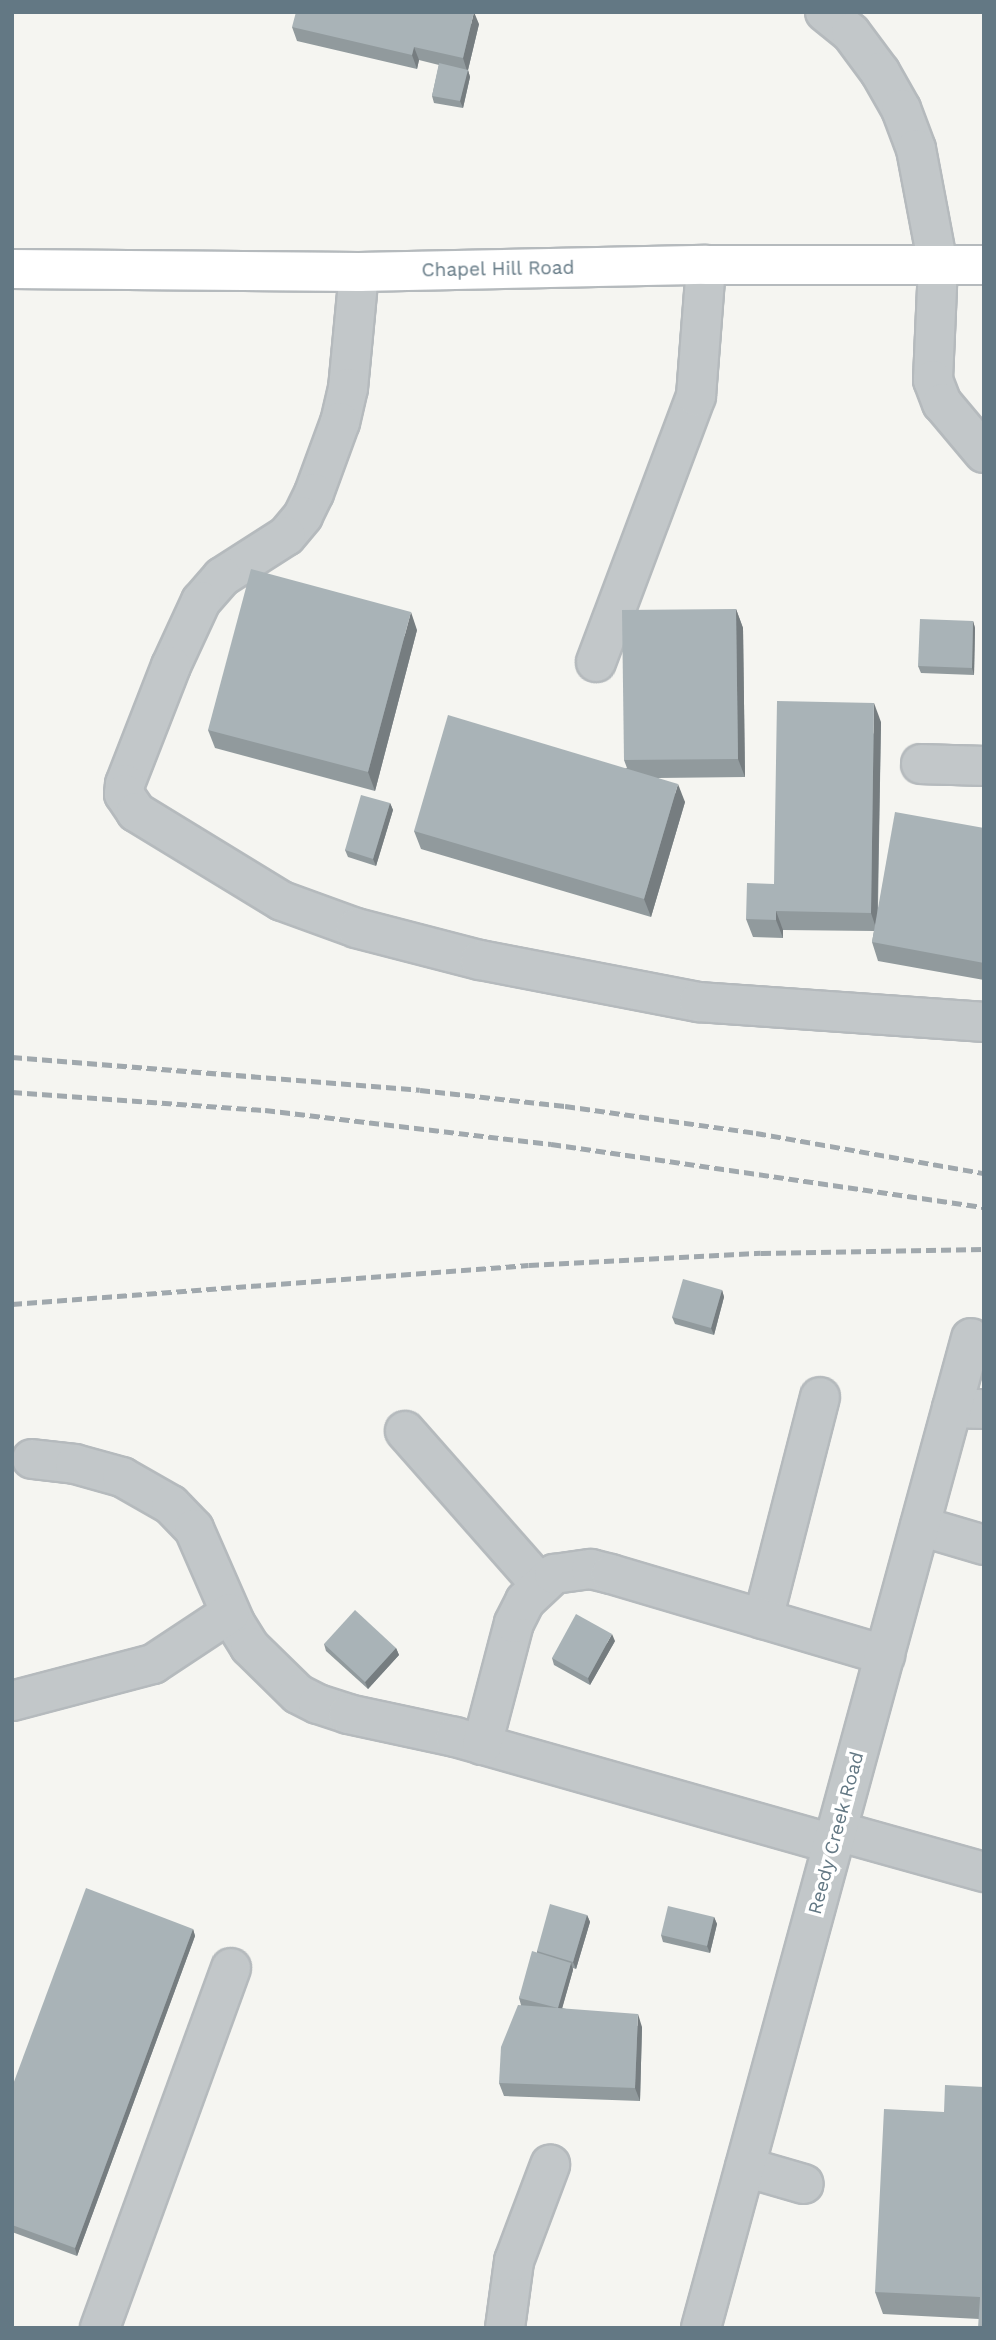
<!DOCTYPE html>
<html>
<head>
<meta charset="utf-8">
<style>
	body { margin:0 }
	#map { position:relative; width:996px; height:2340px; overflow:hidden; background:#f5f5f1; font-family:"Work Sans",sans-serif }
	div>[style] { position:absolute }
	.roads { filter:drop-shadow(2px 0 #b5babd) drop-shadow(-2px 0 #b5babd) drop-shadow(0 2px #b5babd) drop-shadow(0 -2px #b5babd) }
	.minor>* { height:38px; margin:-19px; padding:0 19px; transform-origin:19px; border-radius:19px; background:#c2c7c9 }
	.major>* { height:38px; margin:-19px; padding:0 19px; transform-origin:19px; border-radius:19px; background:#fff }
	.rail>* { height:5px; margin-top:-2.5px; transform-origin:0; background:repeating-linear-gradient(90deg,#a0a8ad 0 10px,transparent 0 15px) }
	.wall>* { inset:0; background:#919a9d }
	.shaded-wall>* { inset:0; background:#767d80 }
	.building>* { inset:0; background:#a9b3b7 }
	span { translate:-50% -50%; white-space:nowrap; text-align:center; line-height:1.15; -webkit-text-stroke:7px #fff; paint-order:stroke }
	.street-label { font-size:19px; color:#637884 }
	.frame { position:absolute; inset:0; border:14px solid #637884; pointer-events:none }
</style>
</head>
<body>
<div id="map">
	<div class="roads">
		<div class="minor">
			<i style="left:825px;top:12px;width:33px;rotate:39deg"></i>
			<i style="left:851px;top:33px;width:49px;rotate:53.4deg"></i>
			<i style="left:880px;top:72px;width:43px;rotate:60.4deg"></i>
			<i style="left:901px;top:109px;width:43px;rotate:69.4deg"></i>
			<i style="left:916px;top:149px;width:118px;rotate:79.3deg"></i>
			<i style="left:938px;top:265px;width:115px;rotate:92.5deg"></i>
			<i style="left:933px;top:380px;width:25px;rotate:69deg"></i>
			<i style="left:942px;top:403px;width:65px;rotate:50deg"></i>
			<i style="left:359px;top:272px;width:117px;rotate:95.4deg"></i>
			<i style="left:348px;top:388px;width:35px;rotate:103deg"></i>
			<i style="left:340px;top:422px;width:76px;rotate:110.1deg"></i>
			<i style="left:314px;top:493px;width:25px;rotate:116deg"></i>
			<i style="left:303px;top:516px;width:26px;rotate:130deg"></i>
			<i style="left:286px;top:536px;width:76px;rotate:147.4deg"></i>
			<i style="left:222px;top:577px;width:32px;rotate:131deg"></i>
			<i style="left:201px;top:601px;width:72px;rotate:114.8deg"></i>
			<i style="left:171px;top:666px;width:127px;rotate:111.3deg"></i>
			<i style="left:125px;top:784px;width:10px;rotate:96deg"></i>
			<i style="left:124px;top:794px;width:22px;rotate:56deg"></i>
			<i style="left:136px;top:812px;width:171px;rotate:31.4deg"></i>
			<i style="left:282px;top:901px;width:79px;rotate:20deg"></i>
			<i style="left:356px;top:928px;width:128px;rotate:14.5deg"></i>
			<i style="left:480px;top:960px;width:223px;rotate:10.9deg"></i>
			<i style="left:699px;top:1002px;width:286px;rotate:4deg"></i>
			<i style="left:596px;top:662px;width:284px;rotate:-69.4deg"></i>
			<i style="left:696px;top:396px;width:131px;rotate:-85.6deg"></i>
			<i style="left:921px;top:764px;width:63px;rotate:1.8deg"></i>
			<i style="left:952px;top:1408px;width:32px;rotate:2deg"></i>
			<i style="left:405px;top:1431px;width:204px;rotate:48.6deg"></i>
			<i style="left:32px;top:1459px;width:43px;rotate:6.6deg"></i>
			<i style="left:75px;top:1464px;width:49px;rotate:15.5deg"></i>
			<i style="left:122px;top:1477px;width:56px;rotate:29.7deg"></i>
			<i style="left:171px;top:1505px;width:33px;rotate:46deg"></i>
			<i style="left:194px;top:1529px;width:103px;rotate:66.4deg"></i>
			<i style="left:235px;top:1623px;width:28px;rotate:58deg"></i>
			<i style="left:250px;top:1647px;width:67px;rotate:44.4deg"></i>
			<i style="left:298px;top:1694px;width:22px;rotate:27deg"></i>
			<i style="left:318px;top:1704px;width:32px;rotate:18deg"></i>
			<i style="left:348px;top:1714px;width:109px;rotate:12.1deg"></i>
			<i style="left:455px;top:1737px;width:393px;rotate:15.8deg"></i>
			<i style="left:920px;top:1526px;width:67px;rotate:16.5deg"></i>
			<i style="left:763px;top:1619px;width:229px;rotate:-75.6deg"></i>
			<i style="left:12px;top:1701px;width:146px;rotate:-14.7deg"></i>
			<i style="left:153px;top:1664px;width:92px;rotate:-33.5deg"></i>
			<i style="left:482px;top:1745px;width:126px;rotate:-75.3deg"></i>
			<i style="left:514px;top:1623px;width:25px;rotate:-63deg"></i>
			<i style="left:525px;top:1601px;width:40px;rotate:-43deg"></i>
			<i style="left:554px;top:1574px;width:37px;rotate:-8deg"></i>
			<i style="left:591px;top:1569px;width:21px;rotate:14deg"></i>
			<i style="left:611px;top:1574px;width:286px;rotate:16.5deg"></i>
			<i style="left:837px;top:1831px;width:153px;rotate:15.6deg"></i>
			<i style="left:745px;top:2167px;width:61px;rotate:16.1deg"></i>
			<i style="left:100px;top:2328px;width:383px;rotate:-70deg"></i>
			<i style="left:505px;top:2328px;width:68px;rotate:-82.3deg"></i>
			<i style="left:514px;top:2261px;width:103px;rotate:-69.4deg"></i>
			<i style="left:701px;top:2328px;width:1026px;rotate:-74.74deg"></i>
		</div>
		<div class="major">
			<i style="left:12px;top:269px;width:347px;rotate:0.5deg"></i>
			<i style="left:359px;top:272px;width:347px;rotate:-1.2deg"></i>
			<i style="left:706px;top:265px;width:278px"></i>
		</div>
	</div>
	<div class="rail">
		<i style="left:12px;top:1057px;width:409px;rotate:4.6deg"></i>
		<i style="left:420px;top:1090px;width:146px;rotate:6.3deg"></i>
		<i style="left:565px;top:1106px;width:193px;rotate:8deg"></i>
		<i style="left:756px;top:1133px;width:231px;rotate:10deg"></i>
		<i style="left:12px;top:1092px;width:254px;rotate:4.1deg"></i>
		<i style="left:265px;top:1110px;width:288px;rotate:6.8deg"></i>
		<i style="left:551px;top:1144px;width:438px;rotate:8.3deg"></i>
		<i style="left:12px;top:1304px;width:518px;rotate:-4.31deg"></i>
		<i style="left:529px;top:1265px;width:232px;rotate:-3deg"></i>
		<i style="left:761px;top:1253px;width:223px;rotate:-1deg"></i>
	</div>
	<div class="wall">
		<i style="clip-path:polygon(479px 24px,468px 70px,470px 77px,463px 108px,434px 103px,432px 96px,439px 65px,419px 60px,417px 69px,297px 41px,292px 27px)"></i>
		<i style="clip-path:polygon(736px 609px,743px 628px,745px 777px,658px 778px,685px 802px,651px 917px,421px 849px,414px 831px,627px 768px,624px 760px)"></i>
		<i style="clip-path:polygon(973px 621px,975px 628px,974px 675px,921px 673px,918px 666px)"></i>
		<i style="clip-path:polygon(417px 630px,375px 791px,215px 748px,208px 730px)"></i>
		<i style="clip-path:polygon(881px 722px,878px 908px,984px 828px,984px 980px,878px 961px,872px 942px,874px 931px,783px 930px,783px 938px,753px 937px,746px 919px,774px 884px)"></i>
		<i style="clip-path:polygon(390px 803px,393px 810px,376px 866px,348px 857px,345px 850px)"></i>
		<i style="clip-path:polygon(722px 1290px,724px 1297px,714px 1335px,675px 1324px,672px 1317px)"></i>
		<i style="clip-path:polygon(615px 1641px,590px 1685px,554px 1665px,552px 1658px)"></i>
		<i style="clip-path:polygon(324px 1644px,396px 1648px,399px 1655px,368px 1689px,326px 1651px)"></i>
		<i style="clip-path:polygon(587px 1915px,590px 1922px,576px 1969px,573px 1968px,573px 1970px,562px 2008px,642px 2027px,640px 2101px,504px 2096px,499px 2083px,521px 2005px,519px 1998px,537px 1953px,537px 1951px)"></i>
		<i style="clip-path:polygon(714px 1917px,717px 1924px,710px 1953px,663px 1942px,661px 1935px)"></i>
		<i style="clip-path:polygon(193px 1929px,195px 1936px,77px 2256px,12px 2232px,12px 2087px)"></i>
		<i style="clip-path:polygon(984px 2087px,984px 2328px,979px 2319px,883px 2314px,875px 2292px,944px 2112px)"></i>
	</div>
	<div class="shaded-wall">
		<i style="clip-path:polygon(474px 12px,479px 24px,468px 70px,470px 77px,463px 108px,460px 101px,467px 71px,463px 58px)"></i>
		<i style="clip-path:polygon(414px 47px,419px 60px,417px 69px,412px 55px)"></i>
		<i style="clip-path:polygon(736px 609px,743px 628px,745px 777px,738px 759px)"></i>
		<i style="clip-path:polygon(411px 612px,417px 630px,375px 791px,368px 772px)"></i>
		<i style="clip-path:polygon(973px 621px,975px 628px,974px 675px,972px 668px)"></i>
		<i style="clip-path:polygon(874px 703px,881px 722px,877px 931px,871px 913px)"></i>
		<i style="clip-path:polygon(678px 784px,685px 802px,651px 917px,644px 899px)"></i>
		<i style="clip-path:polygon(390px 803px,393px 810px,376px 866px,373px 859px)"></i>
		<i style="clip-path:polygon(776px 911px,783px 930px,783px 938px,776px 920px)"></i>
		<i style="clip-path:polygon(722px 1290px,724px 1297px,714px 1335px,711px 1328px)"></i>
		<i style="clip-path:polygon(612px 1634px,615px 1641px,590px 1685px,588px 1678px)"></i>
		<i style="clip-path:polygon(396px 1648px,399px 1655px,368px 1689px,365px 1682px)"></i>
		<i style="clip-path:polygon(587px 1915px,590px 1922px,576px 1969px,573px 1962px)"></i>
		<i style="clip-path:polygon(714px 1917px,717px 1924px,710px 1953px,707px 1946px)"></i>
		<i style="clip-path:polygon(193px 1929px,195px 1936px,77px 2256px,75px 2248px)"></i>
		<i style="clip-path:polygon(571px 1963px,573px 1970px,560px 2016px,557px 2009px)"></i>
		<i style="clip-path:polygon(638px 2014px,642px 2027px,640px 2101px,635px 2088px)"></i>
	</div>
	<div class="building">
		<i style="clip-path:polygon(296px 12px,474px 12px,463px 58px,414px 47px,412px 55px,292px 27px)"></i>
		<i style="clip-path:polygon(439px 63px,468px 70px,460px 101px,432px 96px)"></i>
		<i style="clip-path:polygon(251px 569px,411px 612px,368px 772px,208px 730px)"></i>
		<i style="clip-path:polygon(736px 609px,738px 759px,624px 760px,622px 610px)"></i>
		<i style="clip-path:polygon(920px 619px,973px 621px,972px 668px,918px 666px)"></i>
		<i style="clip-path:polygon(777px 701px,874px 703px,871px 913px,776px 911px,776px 920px,746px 919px,747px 883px,774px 884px)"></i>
		<i style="clip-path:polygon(448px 715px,678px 784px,644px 899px,414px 831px)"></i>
		<i style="clip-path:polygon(361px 795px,390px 803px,373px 859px,345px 850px)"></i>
		<i style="clip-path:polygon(895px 812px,984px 828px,984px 963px,872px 942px)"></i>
		<i style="clip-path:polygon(683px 1279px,722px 1290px,711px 1328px,672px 1317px)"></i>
		<i style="clip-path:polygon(355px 1610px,396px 1648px,365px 1682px,324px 1644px)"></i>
		<i style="clip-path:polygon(576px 1614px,612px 1634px,588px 1678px,552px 1658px)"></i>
		<i style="clip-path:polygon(86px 1888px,193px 1929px,75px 2248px,12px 2225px,12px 2087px)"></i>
		<i style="clip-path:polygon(550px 1904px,587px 1915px,573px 1962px,537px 1951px)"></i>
		<i style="clip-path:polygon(668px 1906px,714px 1917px,707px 1946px,661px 1935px)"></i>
		<i style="clip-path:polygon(532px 1951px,571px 1963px,558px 2008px,519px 1998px)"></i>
		<i style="clip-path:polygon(518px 2005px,638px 2014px,635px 2088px,499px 2083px,501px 2047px)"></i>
		<i style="clip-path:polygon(945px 2085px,984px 2087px,984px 2328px,978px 2328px,980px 2297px,875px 2292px,884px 2109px,944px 2112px)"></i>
	</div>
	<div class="street-label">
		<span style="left:498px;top:269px;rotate:-1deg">Chapel Hill Road</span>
		<span style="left:836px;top:1833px;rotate:-75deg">Reedy Creek Road</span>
	</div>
	<div class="frame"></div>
</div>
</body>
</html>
